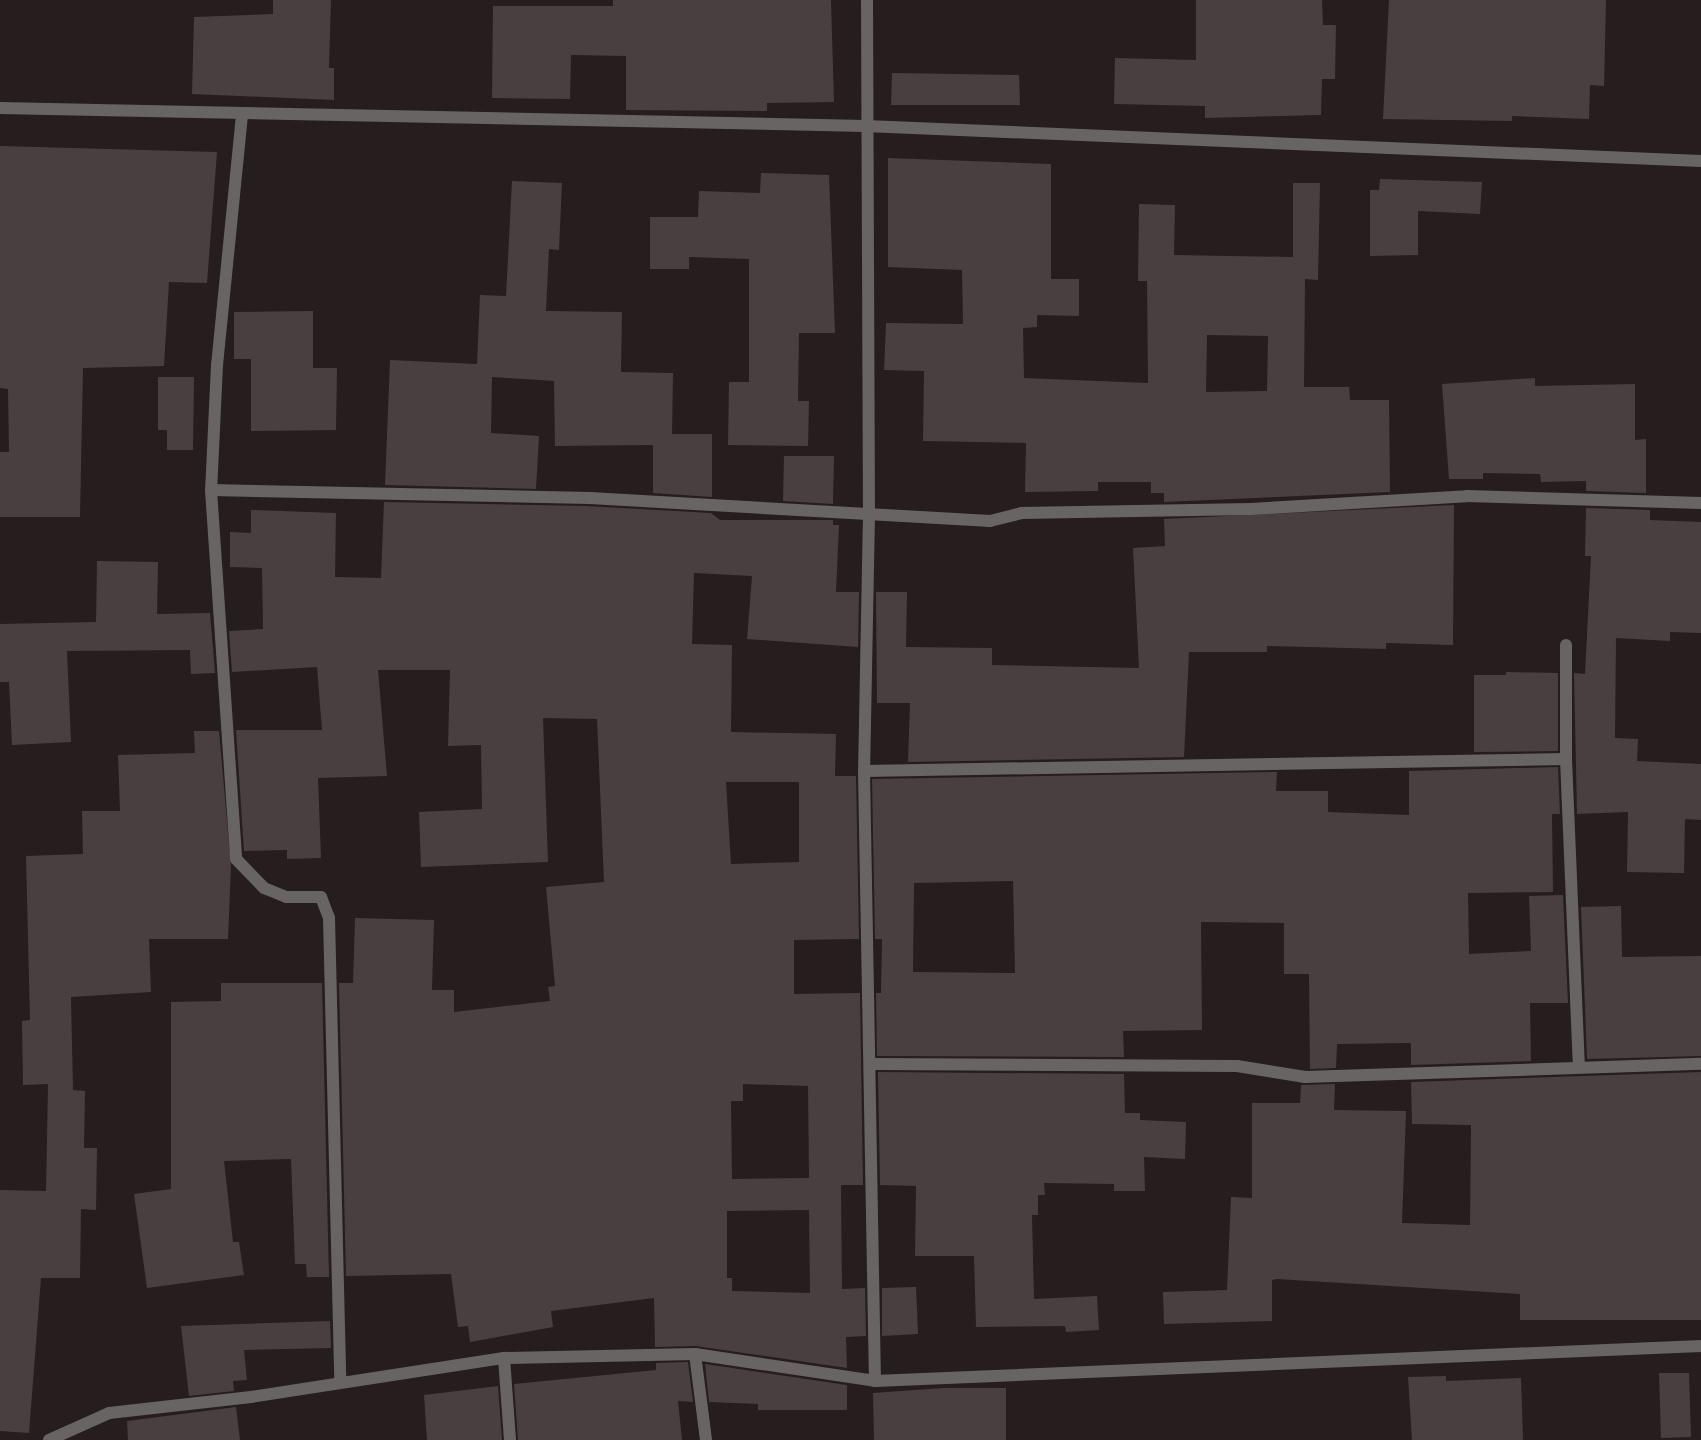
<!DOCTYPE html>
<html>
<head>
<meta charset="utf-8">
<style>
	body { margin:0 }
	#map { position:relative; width:1701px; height:1440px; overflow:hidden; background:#261d1e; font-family:"Noto Sans",sans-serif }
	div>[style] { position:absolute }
	.building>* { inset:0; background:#493f40 }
	.minor>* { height:12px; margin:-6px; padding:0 6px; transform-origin:6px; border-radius:6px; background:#696464 }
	span { translate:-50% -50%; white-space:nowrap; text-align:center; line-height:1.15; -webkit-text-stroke:6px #261d1e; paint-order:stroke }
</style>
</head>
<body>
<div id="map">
	<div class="building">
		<i style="clip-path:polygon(273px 0,331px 0,329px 68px,334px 68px,334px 100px,192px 94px,194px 17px,273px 14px)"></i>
		<i style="clip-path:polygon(613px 0,831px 0,834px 102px,767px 103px,767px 111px,626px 110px,626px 56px,571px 55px,570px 99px,492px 98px,493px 6px,613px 6px)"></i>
		<i style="clip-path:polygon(1196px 0,1322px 0,1323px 25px,1336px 25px,1335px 79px,1322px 79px,1321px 115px,1205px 118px,1205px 106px,1114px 104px,1115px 58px,1196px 60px)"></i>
		<i style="clip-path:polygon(1389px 0,1606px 0,1604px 86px,1590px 85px,1589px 119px,1512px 116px,1512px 121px,1383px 119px)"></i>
		<i style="clip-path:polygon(892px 73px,1019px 75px,1020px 105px,891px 105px)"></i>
		<i style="clip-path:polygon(0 146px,217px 152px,207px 283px,169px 282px,164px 366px,83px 368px,80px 517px,0 517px,0 452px,9px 452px,8px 389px,0 388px)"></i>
		<i style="clip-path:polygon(evenodd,888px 158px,1051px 164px,1051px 279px,1079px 279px,1079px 316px,1037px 315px,1037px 327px,1023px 328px,1024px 378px,1148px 383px,1147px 281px,1138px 281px,1139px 204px,1175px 205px,1174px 255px,1293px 257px,1293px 183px,1320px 183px,1318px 280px,1305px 279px,1304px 387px,1349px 387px,1350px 400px,1389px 400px,1390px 492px,1164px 502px,1164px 493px,1151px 493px,1151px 482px,1098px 482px,1098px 491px,1025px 492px,1026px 443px,923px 441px,924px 371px,884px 370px,886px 323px,963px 324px,962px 270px,888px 267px,888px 158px,1207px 335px,1268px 336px,1267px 391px,1206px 392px,1207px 335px)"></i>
		<i style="clip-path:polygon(761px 173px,829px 175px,835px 333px,799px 333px,798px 401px,809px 401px,808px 446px,728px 445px,729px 382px,749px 382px,749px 259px,689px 257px,689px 269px,650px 269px,650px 217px,698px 217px,699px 191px,760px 193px)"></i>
		<i style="clip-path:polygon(1380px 179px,1482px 182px,1480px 214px,1418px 211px,1418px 255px,1370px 256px,1370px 190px,1379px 190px)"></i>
		<i style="clip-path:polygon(512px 181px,562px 183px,559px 250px,549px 249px,546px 311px,622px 312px,621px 372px,673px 373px,672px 434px,712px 434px,712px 497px,653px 493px,653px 445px,555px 446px,554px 381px,492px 377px,491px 433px,539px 436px,536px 489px,385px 485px,390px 360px,477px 364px,480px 295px,506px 296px)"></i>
		<i style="clip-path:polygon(313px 311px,313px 368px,337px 368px,336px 430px,251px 431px,251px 359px,234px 359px,234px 312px)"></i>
		<i style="clip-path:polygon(158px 377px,194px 377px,193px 450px,167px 450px,167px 430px,158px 430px)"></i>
		<i style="clip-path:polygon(1535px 378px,1535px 386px,1635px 384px,1635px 440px,1646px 439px,1646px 493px,1586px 491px,1586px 481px,1541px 482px,1540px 474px,1483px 473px,1483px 479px,1449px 479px,1442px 384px)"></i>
		<i style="clip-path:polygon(784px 456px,834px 456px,833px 504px,783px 501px)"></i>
		<i style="clip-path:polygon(evenodd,384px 502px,585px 506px,711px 513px,720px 520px,833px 520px,833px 525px,839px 525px,836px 592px,859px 592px,858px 647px,747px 639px,752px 576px,694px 573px,692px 644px,732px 645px,731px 732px,836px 734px,835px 776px,856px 776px,859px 939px,794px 940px,794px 994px,860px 993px,863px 1185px,841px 1185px,842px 1289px,865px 1288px,866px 1336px,846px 1337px,847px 1368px,696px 1346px,655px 1347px,654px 1298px,551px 1311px,553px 1327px,470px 1342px,468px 1326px,458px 1327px,451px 1274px,346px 1276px,339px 983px,353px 983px,355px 918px,434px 920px,432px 990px,454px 990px,454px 1012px,550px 1001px,548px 987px,555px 986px,546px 887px,604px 882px,597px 719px,543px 718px,548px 862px,421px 867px,419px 812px,482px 809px,481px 745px,448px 746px,450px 670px,378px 670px,387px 776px,318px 778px,321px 858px,287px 859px,287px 850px,244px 851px,236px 730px,322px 730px,317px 667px,232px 672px,229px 631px,263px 629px,262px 568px,230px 567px,230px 532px,251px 533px,251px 510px,336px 513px,335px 577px,381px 578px,384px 502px,726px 782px,799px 782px,799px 862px,731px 864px,726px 782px,384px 502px,743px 1084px,808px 1086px,809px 1178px,732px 1179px,731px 1101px,743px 1101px,743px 1084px,384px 502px,809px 1210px,810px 1293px,732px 1291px,732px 1278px,727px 1278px,727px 1211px,809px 1210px)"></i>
		<i style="clip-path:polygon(1454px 505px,1453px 645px,1386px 643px,1386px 649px,1267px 646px,1267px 652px,1189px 652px,1184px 757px,908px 762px,910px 703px,877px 703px,876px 592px,907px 592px,906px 647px,992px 648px,992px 665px,1139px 668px,1133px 548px,1165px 546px,1164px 519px)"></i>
		<i style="clip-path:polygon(1586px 508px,1650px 510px,1650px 520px,1701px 522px,1701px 633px,1670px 632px,1670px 641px,1616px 638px,1615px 738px,1638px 739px,1637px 761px,1701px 764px,1701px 820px,1685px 819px,1684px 873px,1627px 872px,1628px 812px,1577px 814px,1574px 673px,1585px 674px,1591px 556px,1585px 556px)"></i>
		<i style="clip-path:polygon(97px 561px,158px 562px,157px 614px,210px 613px,215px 673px,191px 674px,190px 650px,67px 651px,71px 742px,12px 745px,9px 682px,0 682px,0 624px,96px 622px)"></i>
		<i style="clip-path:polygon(1506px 672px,1558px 673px,1558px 751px,1474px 752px,1474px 675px,1506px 675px)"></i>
		<i style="clip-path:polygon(194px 731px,219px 731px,231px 866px,228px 939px,149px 939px,151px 992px,71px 997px,73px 1090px,85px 1091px,84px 1148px,97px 1148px,96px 1210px,81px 1209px,80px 1278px,41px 1278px,29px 1433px,0 1431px,0 1190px,46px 1191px,48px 1084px,23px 1085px,22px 1021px,30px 1020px,26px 856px,83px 854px,82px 811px,120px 811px,118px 755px,195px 753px)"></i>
		<i style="clip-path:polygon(evenodd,1558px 767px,1560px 814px,1552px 814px,1553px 892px,1468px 893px,1469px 954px,1531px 951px,1529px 896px,1563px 895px,1568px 1003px,1530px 1003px,1531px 1061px,1411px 1065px,1411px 1043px,1337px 1044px,1336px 1068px,1310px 1069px,1309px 974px,1284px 974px,1284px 923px,1201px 922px,1202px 1030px,1123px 1031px,1124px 1057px,877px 1056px,876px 993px,881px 993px,882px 939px,875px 939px,872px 779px,1277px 772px,1276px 791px,1328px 791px,1328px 812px,1409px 815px,1409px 771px,1558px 767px,1013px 881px,1015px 973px,913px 972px,914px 883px,1013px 881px)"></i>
		<i style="clip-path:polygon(1621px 906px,1622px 957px,1701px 956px,1701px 1056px,1587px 1059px,1581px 907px)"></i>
		<i style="clip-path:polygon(221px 983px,322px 983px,329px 1277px,307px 1277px,306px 1264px,295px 1264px,291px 1159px,224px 1161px,233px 1242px,239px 1242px,244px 1275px,147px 1288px,134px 1194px,171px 1189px,171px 1002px,221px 1001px)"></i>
		<i style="clip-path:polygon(878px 1072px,1124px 1074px,1125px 1113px,1140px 1113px,1140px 1120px,1186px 1122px,1185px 1159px,1144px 1157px,1145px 1191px,1114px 1191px,1114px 1184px,1044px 1183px,1045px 1195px,1038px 1195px,1038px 1215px,1032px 1215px,1034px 1299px,1097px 1296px,1099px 1330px,1066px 1332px,1065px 1326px,976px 1327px,974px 1256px,915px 1256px,916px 1186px,880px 1185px)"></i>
		<i style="clip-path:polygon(1701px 1072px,1701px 1320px,1520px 1320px,1520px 1294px,1277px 1279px,1272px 1280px,1272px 1321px,1164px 1324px,1163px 1292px,1227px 1290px,1231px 1197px,1252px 1198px,1252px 1103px,1300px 1103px,1301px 1085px,1335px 1084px,1334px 1110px,1406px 1111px,1402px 1223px,1470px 1225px,1471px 1125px,1412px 1124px,1411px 1082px)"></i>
		<i style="clip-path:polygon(916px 1287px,918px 1334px,882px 1336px,882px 1288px)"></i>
		<i style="clip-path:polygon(330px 1321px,331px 1348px,244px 1350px,247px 1380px,233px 1381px,234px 1391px,189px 1396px,181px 1326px)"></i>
		<i style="clip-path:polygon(688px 1362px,693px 1402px,678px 1401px,682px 1440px,518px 1440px,514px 1384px,656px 1370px,656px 1363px)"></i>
		<i style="clip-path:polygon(705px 1364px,847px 1385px,847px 1410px,758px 1410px,758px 1404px,709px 1402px)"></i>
		<i style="clip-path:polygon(1659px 1373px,1689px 1373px,1691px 1437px,1661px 1438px)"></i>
		<i style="clip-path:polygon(1446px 1376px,1446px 1381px,1521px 1378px,1523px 1440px,1412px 1440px,1408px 1377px)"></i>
		<i style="clip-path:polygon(498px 1386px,502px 1440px,427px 1440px,424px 1395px)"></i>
		<i style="clip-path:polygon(943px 1388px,1006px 1388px,1006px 1440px,874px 1440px,873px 1393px)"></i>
		<i style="clip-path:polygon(236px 1407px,240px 1440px,128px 1440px,127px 1421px)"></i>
	</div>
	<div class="minor">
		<i style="left:867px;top:0;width:514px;rotate:89.78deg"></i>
		<i style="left:869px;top:514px;width:257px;rotate:91.1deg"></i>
		<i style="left:864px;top:771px;width:610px;rotate:88.97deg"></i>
		<i style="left:0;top:108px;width:866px;rotate:1.19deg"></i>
		<i style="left:866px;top:126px;width:836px;rotate:2.4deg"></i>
		<i style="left:242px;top:115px;width:251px;rotate:95.7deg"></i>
		<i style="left:217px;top:365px;width:125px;rotate:92.7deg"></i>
		<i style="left:211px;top:490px;width:370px;rotate:86.1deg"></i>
		<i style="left:236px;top:859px;width:40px;rotate:46deg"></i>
		<i style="left:264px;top:888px;width:24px;rotate:22deg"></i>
		<i style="left:286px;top:897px;width:35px"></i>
		<i style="left:321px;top:897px;width:22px;rotate:69deg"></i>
		<i style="left:329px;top:918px;width:464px;rotate:88.6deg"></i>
		<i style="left:211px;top:490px;width:379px;rotate:1.2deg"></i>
		<i style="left:590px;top:498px;width:401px;rotate:3.3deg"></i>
		<i style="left:990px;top:521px;width:32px;rotate:-14deg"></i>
		<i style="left:1021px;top:513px;width:230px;rotate:-1deg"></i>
		<i style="left:1251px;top:509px;width:216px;rotate:-3.4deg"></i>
		<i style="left:1467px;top:496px;width:234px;rotate:1.7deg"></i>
		<i style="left:1566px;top:645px;width:114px;rotate:90deg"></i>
		<i style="left:1566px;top:759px;width:308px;rotate:87.6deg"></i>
		<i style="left:864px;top:771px;width:702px;rotate:-0.98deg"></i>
		<i style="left:871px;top:1064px;width:366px;rotate:0.3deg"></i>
		<i style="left:1237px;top:1066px;width:69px;rotate:9.2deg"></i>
		<i style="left:1305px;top:1077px;width:396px;rotate:-1.9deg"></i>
		<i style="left:695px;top:1354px;width:87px;rotate:82.7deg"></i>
		<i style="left:504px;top:1358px;width:82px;rotate:85.8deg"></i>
		<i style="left:49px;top:1440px;width:66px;rotate:-24.2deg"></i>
		<i style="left:109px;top:1413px;width:143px;rotate:-6.4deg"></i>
		<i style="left:251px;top:1397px;width:256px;rotate:-8.8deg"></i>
		<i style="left:504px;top:1358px;width:191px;rotate:-1.2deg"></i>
		<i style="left:695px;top:1354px;width:182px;rotate:8.5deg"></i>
		<i style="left:875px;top:1381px;width:827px;rotate:-2.43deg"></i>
	</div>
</div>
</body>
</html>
